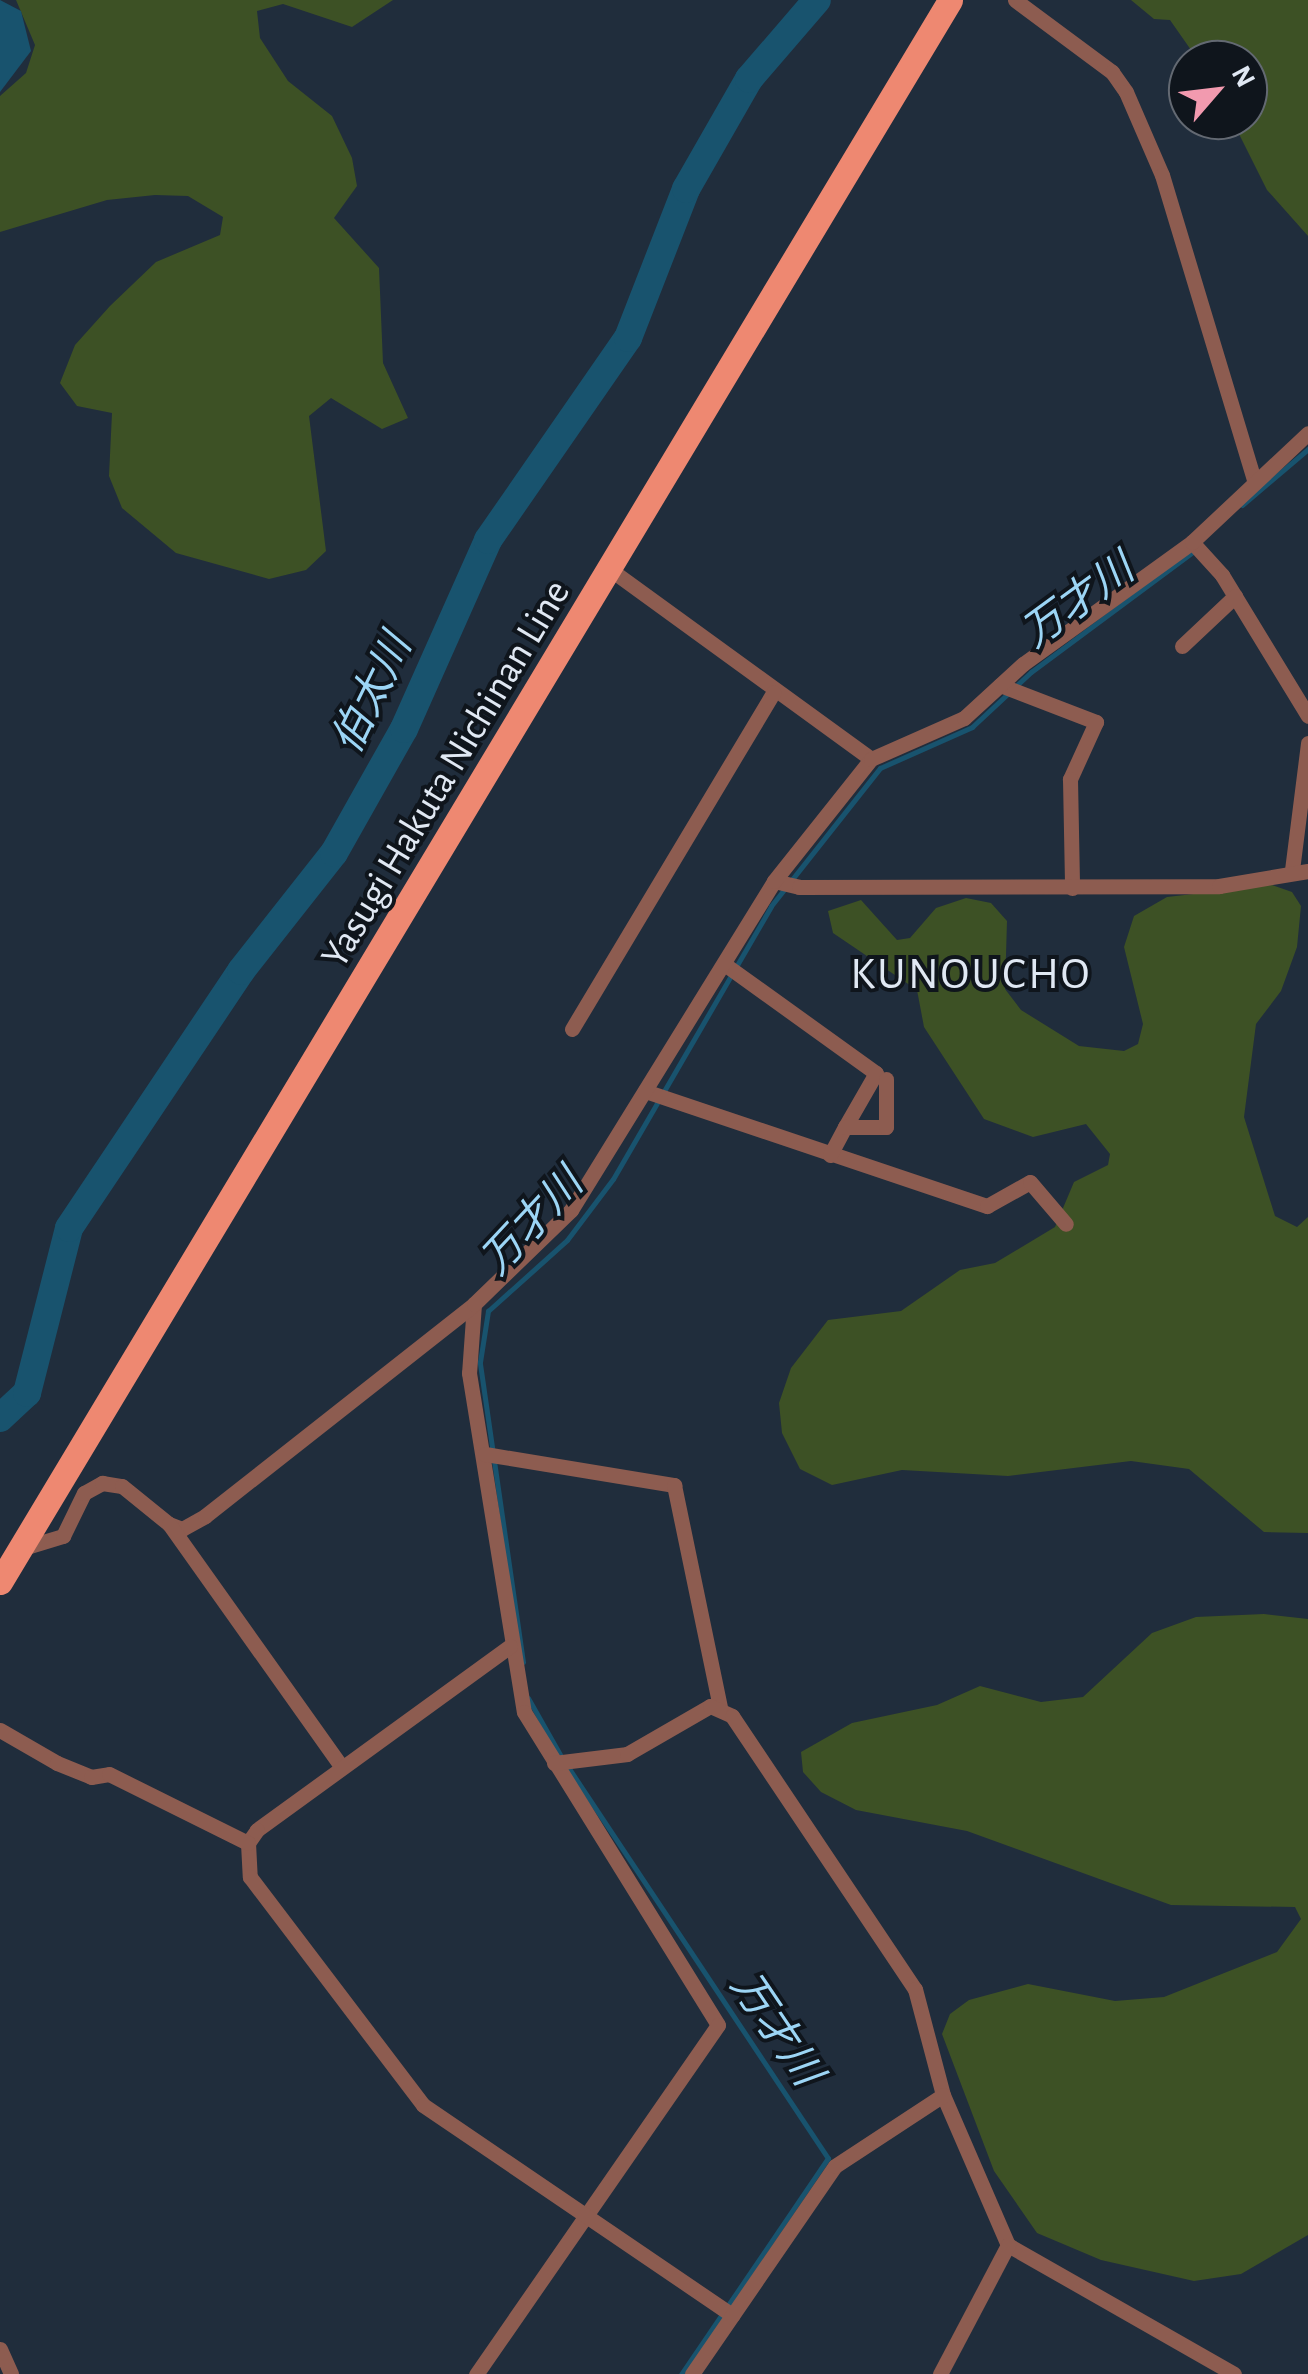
<!DOCTYPE html>
<html>
<head>
<meta charset="utf-8">
<style>
	body { margin:0 }
	#map { position:relative; width:1308px; height:2374px; overflow:hidden; background:#202d3c; font-family:"Alegreya Sans","Noto Sans JP",sans-serif }
	div>[style] { position:absolute }
	.green>* { inset:0; background:#3d5125 }
	.water>* { inset:0; background:#18536e }
	.stream>* { height:5px; margin:-2.5px; padding:0 2.5px; transform-origin:2.5px; border-radius:2.5px; background:#18536e }
	.river>* { height:28px; margin:-14px; padding:0 14px; transform-origin:14px; border-radius:14px; background:#18536e }
	.minor>* { height:15px; margin:-7.5px; padding:0 7.5px; transform-origin:7.5px; border-radius:7.5px; background:#8d5c50 }
	.primary>* { height:25px; margin:-12.5px; padding:0 12.5px; transform-origin:12.5px; border-radius:12.5px; background:#ee8871 }
	span { translate:-50% -50%; white-space:nowrap; text-align:center; line-height:1.15; -webkit-text-stroke:8px #0f151c; paint-order:stroke }
	.street-label { font-size:40px; color:#e0e8f3 }
	.water-label { font-size:42px; color:#9cd5f5; font-style:italic }
	.quarter-label { font-size:45px; color:#e0e8f3; letter-spacing:2.5px }
	.north { position:absolute; left:1168px; top:40px; width:100px; height:100px; box-sizing:border-box; background:#0f151c; border:2px solid #636972; border-radius:50%; rotate:62deg; font-size:28px; font-weight:700; line-height:40px; text-align:center; color:#e0e8f3 }
	.north::after { content:''; display:block; margin:auto; width:35px; height:45px; background:#f29aaf; clip-path:polygon(50% 0,100% 100%,50% 72%,0 100%) }
</style>
</head>
<body>
<div id="map">
	<div class="green">
		<i style="clip-path:polygon(16px 0,393px 0,352px 27px,283px 4px,257px 11px,260px 38px,288px 81px,332px 116px,352px 158px,357px 186px,334px 218px,379px 268px,383px 363px,408px 418px,382px 429px,331px 398px,309px 416px,326px 551px,306px 570px,269px 579px,176px 553px,122px 508px,109px 476px,112px 413px,77px 406px,60px 383px,75px 345px,110px 306px,156px 262px,220px 235px,223px 217px,188px 196px,155px 195px,107px 200px,0 232px,0 96px,26px 73px,35px 45px)"></i>
		<i style="clip-path:polygon(1131px 0,1308px 0,1308px 236px,1267px 190px,1232px 120px,1248px 120px,1248px 60px,1198px 60px,1170px 20px,1154px 19px)"></i>
		<i style="clip-path:polygon(1272px 885px,1292px 892px,1301px 906px,1297px 947px,1281px 991px,1256px 1024px,1244px 1117px,1275px 1216px,1297px 1227px,1308px 1217px,1308px 1533px,1264px 1532px,1189px 1469px,1131px 1461px,1008px 1476px,902px 1470px,832px 1485px,800px 1469px,782px 1433px,779px 1403px,791px 1368px,828px 1320px,901px 1311px,960px 1270px,995px 1263px,1055px 1227px,1074px 1182px,1108px 1165px,1110px 1154px,1086px 1124px,1033px 1137px,984px 1119px,924px 1027px,917px 990px,833px 933px,828px 911px,861px 900px,897px 940px,910px 938px,936px 908px,966px 898px,991px 903px,1007px 921px,1005px 989px,1021px 1010px,1079px 1046px,1124px 1051px,1138px 1044px,1143px 1024px,1124px 947px,1134px 916px,1167px 897px)"></i>
		<i style="clip-path:polygon(1264px 1614px,1308px 1619px,1308px 2235px,1241px 2274px,1194px 2281px,1101px 2260px,1037px 2233px,994px 2171px,942px 2034px,950px 2014px,969px 2000px,1028px 1984px,1115px 2001px,1164px 1997px,1277px 1952px,1301px 1919px,1295px 1907px,1171px 1905px,967px 1831px,856px 1810px,821px 1792px,803px 1772px,801px 1752px,852px 1723px,937px 1705px,980px 1686px,1041px 1702px,1083px 1697px,1152px 1633px,1196px 1617px)"></i>
	</div>
	<div class="water">
		<i style="clip-path:polygon(0 0,21px 11px,31px 51px,0 92px)"></i>
	</div>
	<div class="stream">
		<i style="left:1242px;top:505px;width:87px;rotate:-40.3deg"></i>
		<i style="left:523px;top:1662px;width:303px;rotate:-98.2deg"></i>
		<i style="left:480px;top:1362px;width:52px;rotate:-81.1deg"></i>
		<i style="left:488px;top:1311px;width:106px;rotate:-41.9deg"></i>
		<i style="left:567px;top:1240px;width:76px;rotate:-53deg"></i>
		<i style="left:613px;top:1179px;width:315px;rotate:-59.9deg"></i>
		<i style="left:771px;top:906px;width:176px;rotate:-51.7deg"></i>
		<i style="left:880px;top:768px;width:101px;rotate:-24deg"></i>
		<i style="left:972px;top:727px;width:81px;rotate:-43deg"></i>
		<i style="left:1031px;top:672px;width:203px;rotate:-36.6deg"></i>
		<i style="left:528px;top:1698px;width:69px;rotate:60.5deg"></i>
		<i style="left:568px;top:1767px;width:470px;rotate:56.4deg"></i>
		<i style="left:828px;top:2158px;width:261px;rotate:124.2deg"></i>
	</div>
	<div class="river">
		<i style="left:0;top:1418px;width:37px;rotate:-43deg"></i>
		<i style="left:27px;top:1393px;width:170px;rotate:-75.7deg"></i>
		<i style="left:69px;top:1228px;width:309px;rotate:-56.2deg"></i>
		<i style="left:241px;top:971px;width:150px;rotate:-51.8deg"></i>
		<i style="left:334px;top:853px;width:142px;rotate:-60.6deg"></i>
		<i style="left:404px;top:729px;width:207px;rotate:-66deg"></i>
		<i style="left:488px;top:540px;width:246px;rotate:-55.3deg"></i>
		<i style="left:628px;top:338px;width:160px;rotate:-68.7deg"></i>
		<i style="left:686px;top:189px;width:127px;rotate:-60.2deg"></i>
		<i style="left:749px;top:79px;width:104px;rotate:-49.3deg"></i>
	</div>
	<div class="minor">
		<i style="left:1015px;top:0;width:121px;rotate:36.6deg"></i>
		<i style="left:1112px;top:72px;width:24px;rotate:55deg"></i>
		<i style="left:1126px;top:92px;width:90px;rotate:66.6deg"></i>
		<i style="left:1162px;top:175px;width:319px;rotate:73.2deg"></i>
		<i style="left:1192px;top:542px;width:45px;rotate:47.7deg"></i>
		<i style="left:1222px;top:575px;width:165px;rotate:58.6deg"></i>
		<i style="left:611px;top:570px;width:321px;rotate:36deg"></i>
		<i style="left:1182px;top:646px;width:73px;rotate:-43.3deg"></i>
		<i style="left:1000px;top:685px;width:103px;rotate:21.1deg"></i>
		<i style="left:1096px;top:722px;width:63px;rotate:114.5deg"></i>
		<i style="left:1070px;top:779px;width:109px;rotate:88.9deg"></i>
		<i style="left:1292px;top:870px;width:128px;rotate:-82.8deg"></i>
		<i style="left:774px;top:881px;width:26px;rotate:13deg"></i>
		<i style="left:799px;top:887px;width:420px;rotate:-0.1deg"></i>
		<i style="left:1219px;top:886px;width:90px;rotate:-9.6deg"></i>
		<i style="left:727px;top:966px;width:183px;rotate:35.7deg"></i>
		<i style="left:876px;top:1073px;width:62px;rotate:119.9deg"></i>
		<i style="left:572px;top:1029px;width:392px;rotate:-59.1deg"></i>
		<i style="left:645px;top:1091px;width:361px;rotate:18.6deg"></i>
		<i style="left:987px;top:1206px;width:49px;rotate:-29.2deg"></i>
		<i style="left:1030px;top:1182px;width:55px;rotate:49.4deg"></i>
		<i style="left:830px;top:1155px;width:32px;rotate:-62deg"></i>
		<i style="left:845px;top:1127px;width:41px"></i>
		<i style="left:886px;top:1127px;width:48px;rotate:-90deg"></i>
		<i style="left:474px;top:1304px;width:69px;rotate:94.1deg"></i>
		<i style="left:469px;top:1373px;width:343px;rotate:80.8deg"></i>
		<i style="left:524px;top:1712px;width:368px;rotate:58.2deg"></i>
		<i style="left:718px;top:2025px;width:425px;rotate:124.7deg"></i>
		<i style="left:485px;top:1454px;width:192px;rotate:9.3deg"></i>
		<i style="left:674px;top:1485px;width:227px;rotate:78.3deg"></i>
		<i style="left:169px;top:1524px;width:14px;rotate:21deg"></i>
		<i style="left:182px;top:1529px;width:26px;rotate:-29deg"></i>
		<i style="left:205px;top:1516px;width:342px;rotate:-38.2deg"></i>
		<i style="left:474px;top:1304px;width:135px;rotate:-44.1deg"></i>
		<i style="left:571px;top:1210px;width:387px;rotate:-58.3deg"></i>
		<i style="left:774px;top:881px;width:156px;rotate:-51.5deg"></i>
		<i style="left:871px;top:759px;width:102px;rotate:-23.8deg"></i>
		<i style="left:964px;top:718px;width:80px;rotate:-42.5deg"></i>
		<i style="left:1023px;top:664px;width:208px;rotate:-35.8deg"></i>
		<i style="left:1192px;top:542px;width:159px;rotate:-43.2deg"></i>
		<i style="left:23px;top:1548px;width:42px;rotate:-16.7deg"></i>
		<i style="left:63px;top:1536px;width:48px;rotate:-64deg"></i>
		<i style="left:84px;top:1493px;width:21px;rotate:-29deg"></i>
		<i style="left:102px;top:1483px;width:20px;rotate:9deg"></i>
		<i style="left:122px;top:1486px;width:60px;rotate:39deg"></i>
		<i style="left:169px;top:1524px;width:297px;rotate:54.6deg"></i>
		<i style="left:510px;top:1646px;width:313px;rotate:144deg"></i>
		<i style="left:257px;top:1830px;width:16px;rotate:125deg"></i>
		<i style="left:248px;top:1843px;width:34px;rotate:87deg"></i>
		<i style="left:250px;top:1877px;width:286px;rotate:52.8deg"></i>
		<i style="left:423px;top:2105px;width:374px;rotate:34.2deg"></i>
		<i style="left:0;top:1730px;width:66px;rotate:30.1deg"></i>
		<i style="left:57px;top:1763px;width:37px;rotate:22deg"></i>
		<i style="left:91px;top:1777px;width:18px;rotate:-9deg"></i>
		<i style="left:109px;top:1774px;width:155px;rotate:26.4deg"></i>
		<i style="left:554px;top:1763px;width:74px;rotate:-7deg"></i>
		<i style="left:627px;top:1754px;width:96px;rotate:-30deg"></i>
		<i style="left:710px;top:1706px;width:24px;rotate:24deg"></i>
		<i style="left:732px;top:1716px;width:329px;rotate:56.2deg"></i>
		<i style="left:915px;top:1989px;width:110px;rotate:75.2deg"></i>
		<i style="left:943px;top:2095px;width:163px;rotate:66.6deg"></i>
		<i style="left:1008px;top:2245px;width:260px;rotate:29.7deg"></i>
		<i style="left:0;top:2349px;width:27px;rotate:66deg"></i>
		<i style="left:692px;top:2374px;width:252px;rotate:-55.5deg"></i>
		<i style="left:835px;top:2166px;width:129px;rotate:-33.3deg"></i>
		<i style="left:940px;top:2374px;width:146px;rotate:-62.2deg"></i>
	</div>
	<div class="primary">
		<i style="left:0;top:1582px;width:1845px;rotate:-59.01deg"></i>
	</div>
	<div class="street-label">
		<span style="left:446px;top:774px;rotate:-59deg">Yasugi Hakuta Nichinan Line</span>
	</div>
	<div class="water-label">
		<span style="left:1078px;top:601px;rotate:-36deg">万才川</span>
		<span style="left:372px;top:694px;rotate:-64deg">伯太川</span>
		<span style="left:532px;top:1222px;rotate:-47deg">万才川</span>
		<span style="left:776px;top:2029px;rotate:56deg">万才川</span>
	</div>
	<div class="quarter-label">
		<span style="left:971px;top:975px">KUNOUCHO</span>
	</div>
	<div class="north">N</div>
</div>
</body>
</html>
